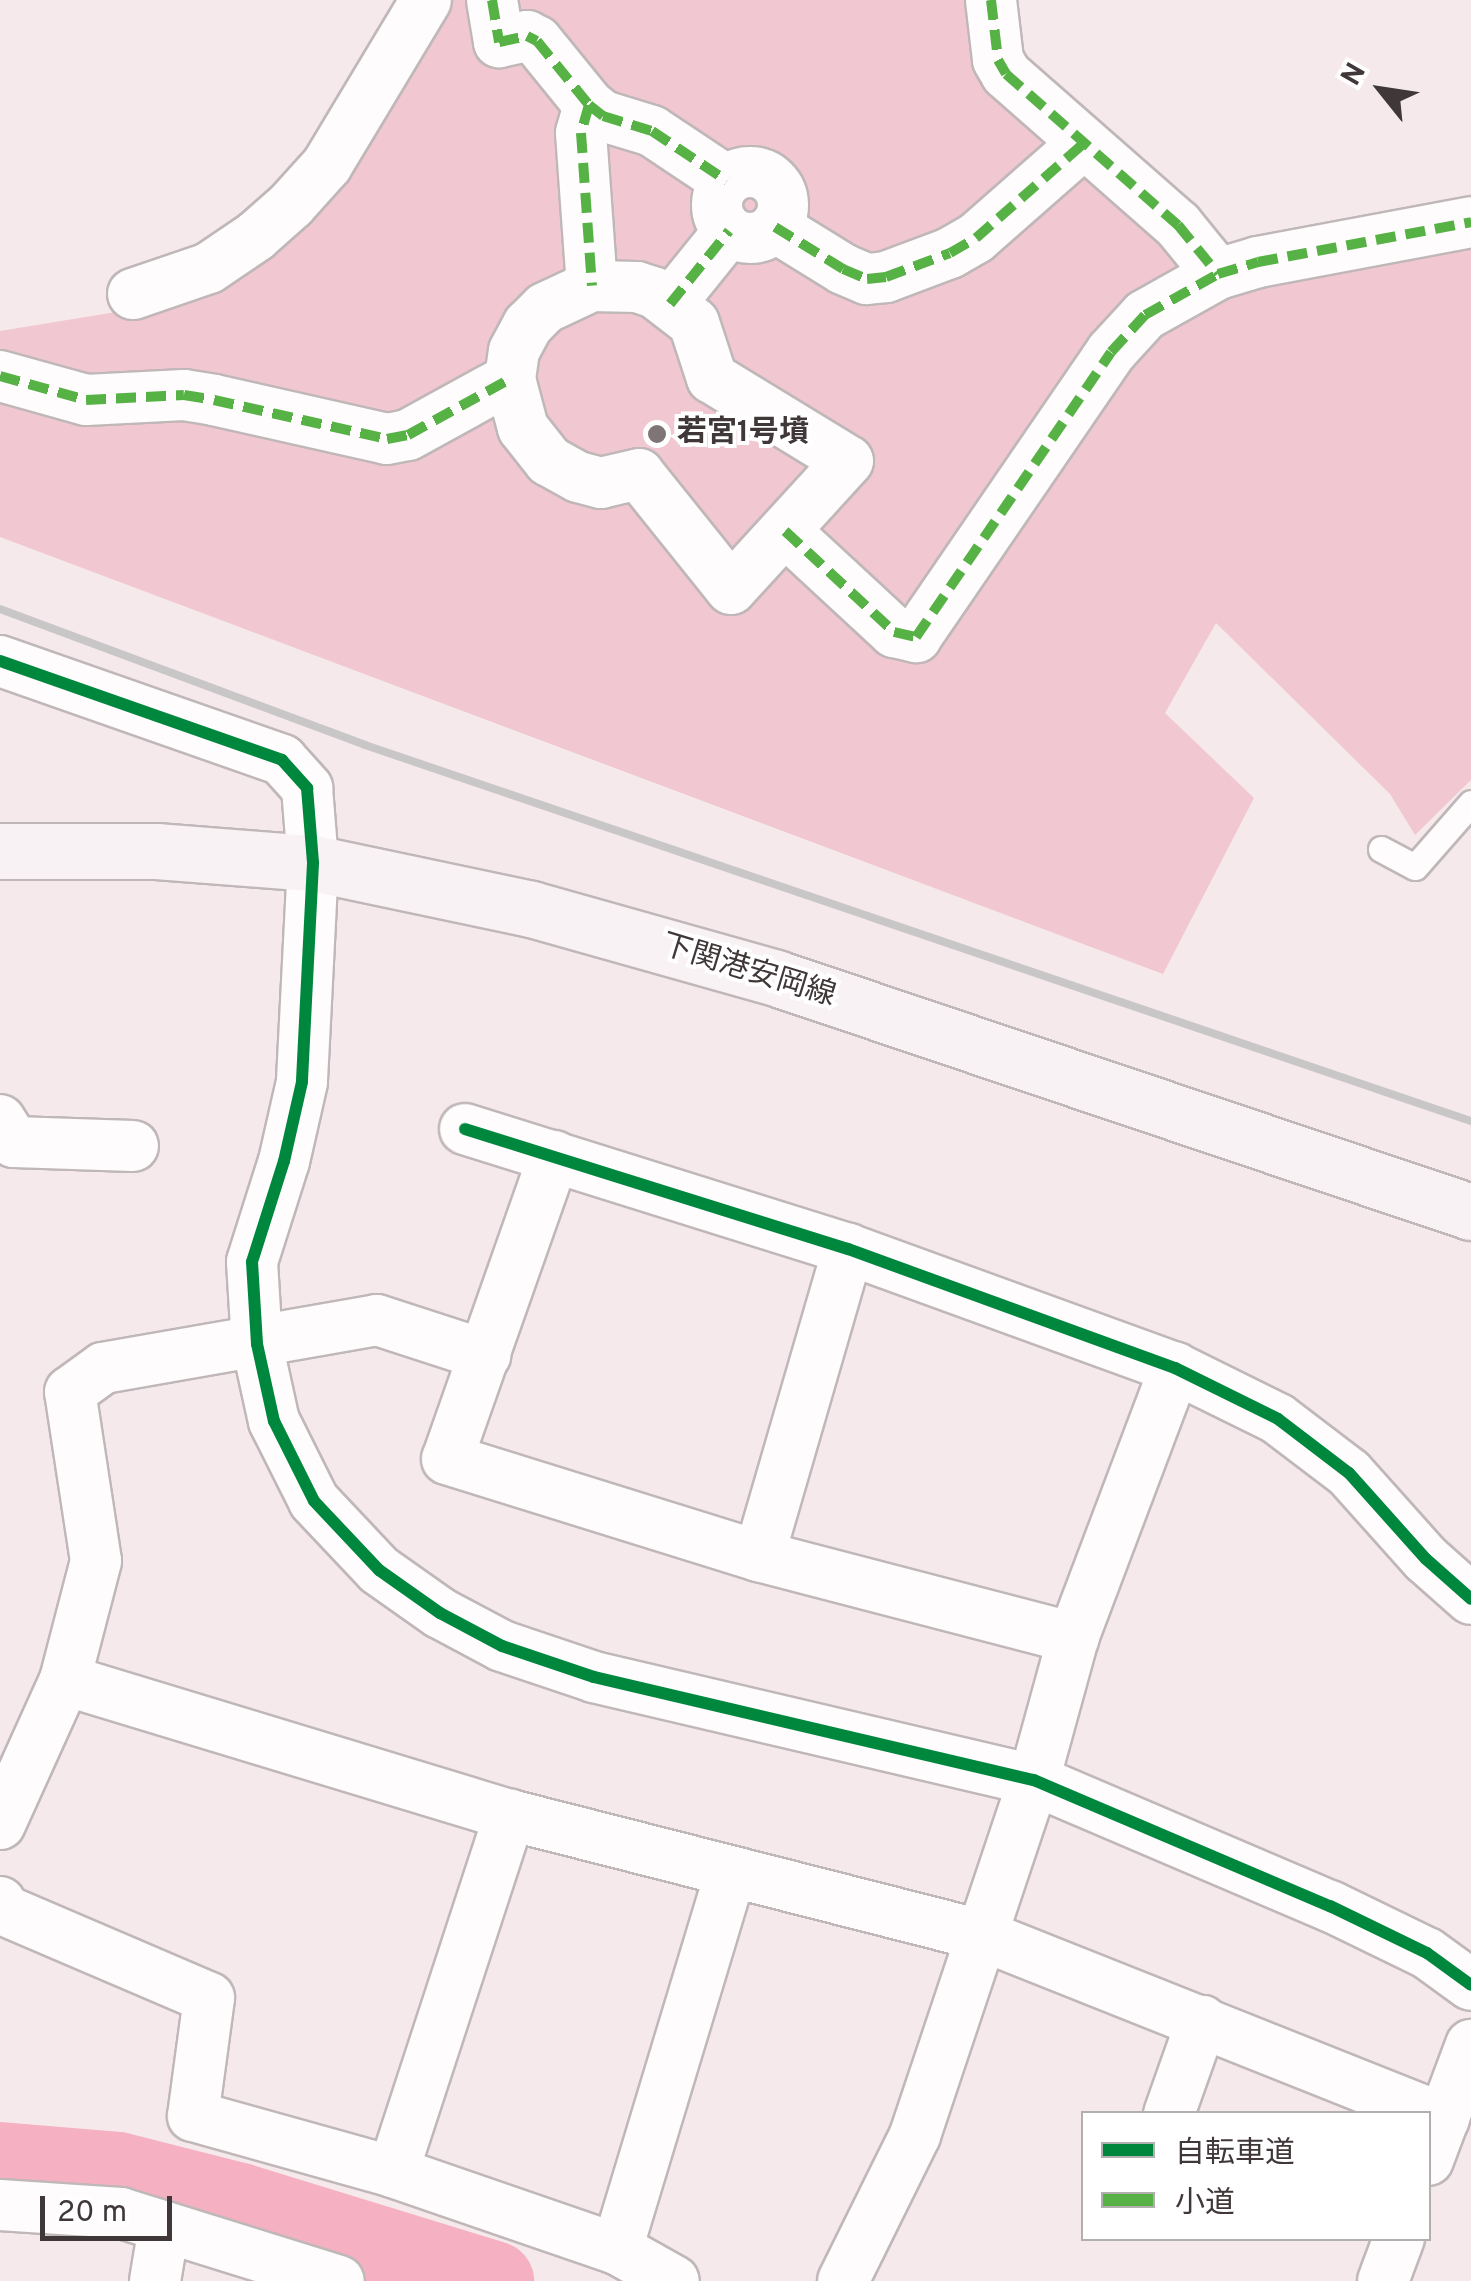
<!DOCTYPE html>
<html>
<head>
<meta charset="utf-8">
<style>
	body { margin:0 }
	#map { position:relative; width:1471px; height:2281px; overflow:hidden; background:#f5e9ec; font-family:Overpass,"Noto Sans JP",sans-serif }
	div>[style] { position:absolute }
	.green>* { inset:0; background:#f1c8d2 }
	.river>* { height:80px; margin:-40px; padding:0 40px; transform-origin:40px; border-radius:40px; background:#f5b0c1 }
	.roads { filter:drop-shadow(2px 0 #c0b7b9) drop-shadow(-2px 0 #c0b7b9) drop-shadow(0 2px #c0b7b9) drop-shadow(0 -2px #c0b7b9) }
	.lane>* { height:25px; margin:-12.5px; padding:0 12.5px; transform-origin:12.5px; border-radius:12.5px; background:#fefcfc }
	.street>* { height:50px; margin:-25px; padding:0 25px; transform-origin:25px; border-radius:25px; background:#fefcfc }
	.street>.ring { margin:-25px; padding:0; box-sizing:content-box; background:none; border:50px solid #fefcfc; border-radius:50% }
	.secondary>* { height:55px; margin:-27.5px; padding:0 27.5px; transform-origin:27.5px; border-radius:27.5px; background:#f8f2f4 }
	.rail>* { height:8px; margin:-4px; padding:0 4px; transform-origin:4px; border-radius:4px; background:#c9c6c7 }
	.quiet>* { height:10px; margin-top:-5px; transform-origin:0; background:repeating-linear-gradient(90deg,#57b246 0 20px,transparent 0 30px) }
	.cycleway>* { height:12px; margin:-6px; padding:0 6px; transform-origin:6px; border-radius:6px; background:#00873e }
	.dots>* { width:28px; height:28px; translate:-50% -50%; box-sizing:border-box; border:5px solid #fff; border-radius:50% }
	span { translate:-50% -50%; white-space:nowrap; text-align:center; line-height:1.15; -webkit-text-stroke:8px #fff; paint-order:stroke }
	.poi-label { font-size:30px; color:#3f3738; font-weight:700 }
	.left { translate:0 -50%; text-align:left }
	.street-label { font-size:30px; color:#3f3738 }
	.legend { position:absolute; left:1081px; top:2111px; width:350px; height:130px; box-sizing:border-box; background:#fff; border:2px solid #b2afaf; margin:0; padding:12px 18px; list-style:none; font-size:30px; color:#3f3738 }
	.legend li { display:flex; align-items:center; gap:20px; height:50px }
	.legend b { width:50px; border:2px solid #b2afaf }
	.north { position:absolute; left:1331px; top:40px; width:100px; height:100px; -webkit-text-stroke:8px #fff; paint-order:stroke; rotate:300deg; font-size:28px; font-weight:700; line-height:40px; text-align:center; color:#3f3738 }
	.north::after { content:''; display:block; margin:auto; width:35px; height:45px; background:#3f3738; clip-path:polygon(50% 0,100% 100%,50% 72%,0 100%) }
	.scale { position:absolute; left:40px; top:2196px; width:132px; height:45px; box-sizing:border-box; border:5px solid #3f3738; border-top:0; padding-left:12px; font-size:30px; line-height:35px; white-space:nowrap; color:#3f3738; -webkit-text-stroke:8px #fff; paint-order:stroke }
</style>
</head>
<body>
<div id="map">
	<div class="green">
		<i style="clip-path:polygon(440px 0,1000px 0,1012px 70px,1221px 254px,1471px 242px,1471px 780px,1415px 835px,1390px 794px,1216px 623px,1165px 713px,1254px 798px,1163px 974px,0 537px,0 331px,122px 311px,197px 284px)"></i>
	</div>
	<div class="river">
		<i style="left:0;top:2162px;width:118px;rotate:4.8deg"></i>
		<i style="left:118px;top:2172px;width:126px;rotate:14.3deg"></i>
		<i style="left:240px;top:2203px;width:266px;rotate:17.1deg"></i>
	</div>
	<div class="roads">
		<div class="lane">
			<i style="left:1381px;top:849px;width:38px;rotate:28deg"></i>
			<i style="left:1415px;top:867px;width:85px;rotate:-48.8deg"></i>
		</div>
		<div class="street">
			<i style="left:492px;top:0;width:43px;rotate:80.5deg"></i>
			<i style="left:499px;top:42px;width:29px;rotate:-12deg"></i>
			<i style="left:527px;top:36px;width:11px;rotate:27deg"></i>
			<i style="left:537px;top:41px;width:82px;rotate:50.9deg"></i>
			<i style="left:589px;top:105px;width:18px;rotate:38deg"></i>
			<i style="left:603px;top:116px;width:51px;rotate:17deg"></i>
			<i style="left:652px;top:131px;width:90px;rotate:33.7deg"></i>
			<i style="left:991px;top:0;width:60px;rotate:83.3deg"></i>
			<i style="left:998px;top:60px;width:16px;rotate:60deg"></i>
			<i style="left:1006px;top:74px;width:229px;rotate:41.3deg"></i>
			<i style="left:1178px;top:225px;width:63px;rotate:50.8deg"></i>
			<i style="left:589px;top:105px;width:29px;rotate:106deg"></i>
			<i style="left:581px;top:133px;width:153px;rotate:85.9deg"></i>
			<i class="ring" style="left:717px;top:172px;width:16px;height:16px"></i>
			<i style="left:775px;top:227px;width:80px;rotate:31.7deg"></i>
			<i style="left:843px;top:269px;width:26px;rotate:23deg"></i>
			<i style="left:867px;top:279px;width:19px;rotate:-6deg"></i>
			<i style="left:886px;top:277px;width:68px;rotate:-20.6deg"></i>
			<i style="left:950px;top:253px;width:30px;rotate:-30deg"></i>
			<i style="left:976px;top:238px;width:142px;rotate:-41.3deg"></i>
			<i style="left:592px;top:286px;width:45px;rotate:1.3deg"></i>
			<i style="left:637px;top:287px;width:19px;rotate:18deg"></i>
			<i style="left:655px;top:293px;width:49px;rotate:37.6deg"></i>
			<i style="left:694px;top:323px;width:58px;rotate:71.9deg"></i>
			<i style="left:712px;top:378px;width:159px;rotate:31.4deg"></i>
			<i style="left:848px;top:461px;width:173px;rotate:132.4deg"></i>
			<i style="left:731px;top:589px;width:147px;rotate:-128.7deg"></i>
			<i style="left:639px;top:474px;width:39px;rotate:167deg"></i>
			<i style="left:601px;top:483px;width:24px;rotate:-165deg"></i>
			<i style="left:578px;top:477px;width:33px;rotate:-151deg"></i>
			<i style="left:549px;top:461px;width:42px;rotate:-128.2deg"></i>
			<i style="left:523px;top:428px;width:51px;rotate:-104.9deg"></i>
			<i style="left:510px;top:379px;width:28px;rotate:-82deg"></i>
			<i style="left:514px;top:351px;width:30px;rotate:-62deg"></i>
			<i style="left:528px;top:325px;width:24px;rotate:-45deg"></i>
			<i style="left:545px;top:308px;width:52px;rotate:-25.1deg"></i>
			<i style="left:133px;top:294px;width:80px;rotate:-18.9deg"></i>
			<i style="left:209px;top:268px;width:57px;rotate:-34.2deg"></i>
			<i style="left:256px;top:236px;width:47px;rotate:-41.5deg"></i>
			<i style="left:291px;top:205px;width:54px;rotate:-48deg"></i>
			<i style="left:327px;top:165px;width:192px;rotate:-59deg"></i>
			<i style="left:670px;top:304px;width:94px;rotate:-51.1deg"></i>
			<i style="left:0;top:376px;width:89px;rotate:15.6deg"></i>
			<i style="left:86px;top:400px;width:98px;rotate:-2.9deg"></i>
			<i style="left:184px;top:395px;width:30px;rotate:9deg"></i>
			<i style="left:214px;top:400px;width:177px;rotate:12.7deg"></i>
			<i style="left:387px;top:439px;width:21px;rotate:-11deg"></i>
			<i style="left:408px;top:435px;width:116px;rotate:-28.8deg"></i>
			<i style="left:785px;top:531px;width:149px;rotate:42.8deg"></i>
			<i style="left:894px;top:632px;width:23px;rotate:13deg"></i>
			<i style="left:916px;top:637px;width:345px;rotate:-55.6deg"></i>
			<i style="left:1111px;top:352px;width:50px;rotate:-47.4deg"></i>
			<i style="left:1145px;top:315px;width:84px;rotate:-29.3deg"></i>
			<i style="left:1218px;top:274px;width:42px;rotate:-16.7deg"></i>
			<i style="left:1258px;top:262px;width:217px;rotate:-10.6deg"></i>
			<i style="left:0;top:661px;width:299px;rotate:19.3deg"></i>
			<i style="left:282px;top:760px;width:38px;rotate:48deg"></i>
			<i style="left:307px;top:788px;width:75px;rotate:85.4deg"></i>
			<i style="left:313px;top:863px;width:219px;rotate:92.9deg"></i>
			<i style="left:302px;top:1082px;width:81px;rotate:102.8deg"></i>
			<i style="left:284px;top:1161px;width:106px;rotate:107.6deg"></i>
			<i style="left:252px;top:1262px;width:82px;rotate:86.5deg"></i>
			<i style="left:257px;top:1344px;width:79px;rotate:77.6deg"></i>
			<i style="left:274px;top:1421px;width:89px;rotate:63.4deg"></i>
			<i style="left:314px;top:1501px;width:95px;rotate:46.7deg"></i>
			<i style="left:379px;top:1570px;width:75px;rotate:35.2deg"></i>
			<i style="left:440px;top:1613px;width:70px;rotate:28deg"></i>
			<i style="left:502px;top:1646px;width:97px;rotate:18.6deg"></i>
			<i style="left:594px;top:1677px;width:452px;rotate:13.2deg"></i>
			<i style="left:1034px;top:1780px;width:322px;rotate:23.1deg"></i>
			<i style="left:1330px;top:1906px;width:108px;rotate:25.9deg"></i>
			<i style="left:1427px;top:1953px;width:54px;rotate:36deg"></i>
			<i style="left:0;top:1120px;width:26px;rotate:58deg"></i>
			<i style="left:14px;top:1142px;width:119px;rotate:1.9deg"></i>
			<i style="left:465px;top:1129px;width:401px;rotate:17.4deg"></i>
			<i style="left:848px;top:1249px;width:348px;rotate:20deg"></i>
			<i style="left:1175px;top:1368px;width:115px;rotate:26.3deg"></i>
			<i style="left:1278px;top:1419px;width:89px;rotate:37.3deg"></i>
			<i style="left:1349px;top:1473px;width:115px;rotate:48.2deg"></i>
			<i style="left:1426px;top:1559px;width:60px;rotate:41.6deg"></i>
			<i style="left:554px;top:1156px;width:321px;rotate:109.4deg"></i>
			<i style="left:447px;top:1459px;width:327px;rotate:17.3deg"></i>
			<i style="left:759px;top:1556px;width:325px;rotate:14.6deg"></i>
			<i style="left:759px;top:1556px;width:320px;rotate:-73.8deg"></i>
			<i style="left:65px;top:1680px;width:465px;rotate:16.9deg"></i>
			<i style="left:510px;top:1815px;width:489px;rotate:14.3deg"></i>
			<i style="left:984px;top:1936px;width:495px;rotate:21.7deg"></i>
			<i style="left:0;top:1824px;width:158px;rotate:-65.7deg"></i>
			<i style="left:65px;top:1680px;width:123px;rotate:-75.4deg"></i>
			<i style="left:96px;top:1561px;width:171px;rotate:-98.7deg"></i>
			<i style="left:70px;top:1392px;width:41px;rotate:-36deg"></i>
			<i style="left:103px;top:1368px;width:278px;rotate:-9.9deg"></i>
			<i style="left:377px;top:1320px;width:114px;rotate:18deg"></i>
			<i style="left:0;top:1902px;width:9px;rotate:63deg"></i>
			<i style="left:4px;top:1910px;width:223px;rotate:23.2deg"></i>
			<i style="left:209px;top:1998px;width:119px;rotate:97.7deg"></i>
			<i style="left:193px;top:2116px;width:208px;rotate:15.6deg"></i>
			<i style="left:393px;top:2172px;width:237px;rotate:19deg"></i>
			<i style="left:617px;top:2249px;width:65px;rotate:29.3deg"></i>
			<i style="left:1169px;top:2114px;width:99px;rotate:-70.5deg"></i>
			<i style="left:1428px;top:2160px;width:123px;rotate:-69.5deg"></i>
			<i style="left:393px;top:2172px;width:376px;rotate:-71.9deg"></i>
			<i style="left:0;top:2205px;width:121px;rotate:3.8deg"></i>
			<i style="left:121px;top:2213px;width:228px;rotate:17.3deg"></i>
			<i style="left:617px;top:2249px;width:394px;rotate:-73.2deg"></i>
			<i style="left:155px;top:2281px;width:55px;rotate:-80.5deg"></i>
			<i style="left:843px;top:2281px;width:163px;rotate:-63.7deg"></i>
			<i style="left:915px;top:2135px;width:374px;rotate:-71.5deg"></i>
			<i style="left:1034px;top:1780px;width:147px;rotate:-74.6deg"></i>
			<i style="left:1073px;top:1638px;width:289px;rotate:-69.3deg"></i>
			<i style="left:1383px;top:2281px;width:46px;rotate:-69.6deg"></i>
		</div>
		<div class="secondary">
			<i style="left:0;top:851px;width:156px"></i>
			<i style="left:156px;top:851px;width:157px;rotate:4.4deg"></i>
			<i style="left:313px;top:863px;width:223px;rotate:11.9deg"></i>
			<i style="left:531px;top:909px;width:255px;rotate:15.7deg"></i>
			<i style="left:776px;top:978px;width:733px;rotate:18.61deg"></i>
		</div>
	</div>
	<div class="rail">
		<i style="left:0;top:609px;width:390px;rotate:20.4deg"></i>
		<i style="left:365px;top:745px;width:1168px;rotate:18.78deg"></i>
	</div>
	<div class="quiet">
		<i style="left:492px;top:0;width:43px;rotate:80.5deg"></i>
		<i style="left:499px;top:42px;width:29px;rotate:-12deg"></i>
		<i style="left:527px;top:36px;width:11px;rotate:27deg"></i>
		<i style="left:537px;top:41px;width:82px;rotate:50.9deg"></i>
		<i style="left:589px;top:105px;width:18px;rotate:38deg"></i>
		<i style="left:603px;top:116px;width:51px;rotate:17deg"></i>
		<i style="left:652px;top:131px;width:90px;rotate:33.7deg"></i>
		<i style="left:991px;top:0;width:60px;rotate:83.3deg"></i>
		<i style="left:998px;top:60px;width:16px;rotate:60deg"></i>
		<i style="left:1006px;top:74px;width:229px;rotate:41.3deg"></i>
		<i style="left:1178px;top:225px;width:63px;rotate:50.8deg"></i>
		<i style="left:589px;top:105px;width:29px;rotate:106deg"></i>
		<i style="left:581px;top:133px;width:153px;rotate:85.9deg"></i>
		<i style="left:775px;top:227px;width:80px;rotate:31.7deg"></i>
		<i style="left:843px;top:269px;width:26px;rotate:23deg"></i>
		<i style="left:867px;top:279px;width:19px;rotate:-6deg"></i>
		<i style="left:886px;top:277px;width:68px;rotate:-20.6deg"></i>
		<i style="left:950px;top:253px;width:30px;rotate:-30deg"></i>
		<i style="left:976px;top:238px;width:142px;rotate:-41.3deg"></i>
		<i style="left:670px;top:304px;width:94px;rotate:-51.1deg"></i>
		<i style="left:0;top:376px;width:89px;rotate:15.6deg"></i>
		<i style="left:86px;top:400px;width:98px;rotate:-2.9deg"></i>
		<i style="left:184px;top:395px;width:30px;rotate:9deg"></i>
		<i style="left:214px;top:400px;width:177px;rotate:12.7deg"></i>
		<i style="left:387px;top:439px;width:21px;rotate:-11deg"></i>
		<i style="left:408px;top:435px;width:116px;rotate:-28.8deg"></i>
		<i style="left:785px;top:531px;width:149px;rotate:42.8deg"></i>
		<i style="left:894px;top:632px;width:23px;rotate:13deg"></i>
		<i style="left:916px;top:637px;width:345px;rotate:-55.6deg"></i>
		<i style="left:1111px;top:352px;width:50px;rotate:-47.4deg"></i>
		<i style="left:1145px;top:315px;width:84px;rotate:-29.3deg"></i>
		<i style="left:1218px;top:274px;width:42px;rotate:-16.7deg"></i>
		<i style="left:1258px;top:262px;width:217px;rotate:-10.6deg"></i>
	</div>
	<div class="cycleway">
		<i style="left:0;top:661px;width:299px;rotate:19.3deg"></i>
		<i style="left:282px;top:760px;width:38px;rotate:48deg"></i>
		<i style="left:307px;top:788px;width:75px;rotate:85.4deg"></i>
		<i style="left:313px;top:863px;width:219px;rotate:92.9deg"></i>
		<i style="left:302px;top:1082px;width:81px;rotate:102.8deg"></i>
		<i style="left:284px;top:1161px;width:106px;rotate:107.6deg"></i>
		<i style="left:252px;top:1262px;width:82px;rotate:86.5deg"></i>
		<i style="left:257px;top:1344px;width:79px;rotate:77.6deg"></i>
		<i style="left:274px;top:1421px;width:89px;rotate:63.4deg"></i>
		<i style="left:314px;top:1501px;width:95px;rotate:46.7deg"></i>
		<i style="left:379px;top:1570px;width:75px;rotate:35.2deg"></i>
		<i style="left:440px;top:1613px;width:70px;rotate:28deg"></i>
		<i style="left:502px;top:1646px;width:97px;rotate:18.6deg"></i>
		<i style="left:594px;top:1677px;width:452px;rotate:13.2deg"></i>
		<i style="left:1034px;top:1780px;width:322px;rotate:23.1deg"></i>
		<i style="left:1330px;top:1906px;width:108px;rotate:25.9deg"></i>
		<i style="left:1427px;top:1953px;width:54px;rotate:36deg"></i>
		<i style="left:465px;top:1129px;width:401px;rotate:17.4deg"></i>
		<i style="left:848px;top:1249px;width:348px;rotate:20deg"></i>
		<i style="left:1175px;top:1368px;width:115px;rotate:26.3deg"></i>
		<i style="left:1278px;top:1419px;width:89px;rotate:37.3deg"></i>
		<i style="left:1349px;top:1473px;width:115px;rotate:48.2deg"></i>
		<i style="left:1426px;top:1559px;width:60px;rotate:41.6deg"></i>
	</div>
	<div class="dots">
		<i style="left:657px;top:434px;background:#7f7577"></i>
	</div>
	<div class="poi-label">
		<span class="left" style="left:677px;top:434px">若宮1号墳</span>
	</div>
	<div class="street-label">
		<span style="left:748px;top:972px;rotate:17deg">下関港安岡線</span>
	</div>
	<ul class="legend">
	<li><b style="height:12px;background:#00873e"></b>自転車道</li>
	<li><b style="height:12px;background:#57b246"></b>小道</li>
	</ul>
	<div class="north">N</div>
	<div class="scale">20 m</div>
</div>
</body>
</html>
